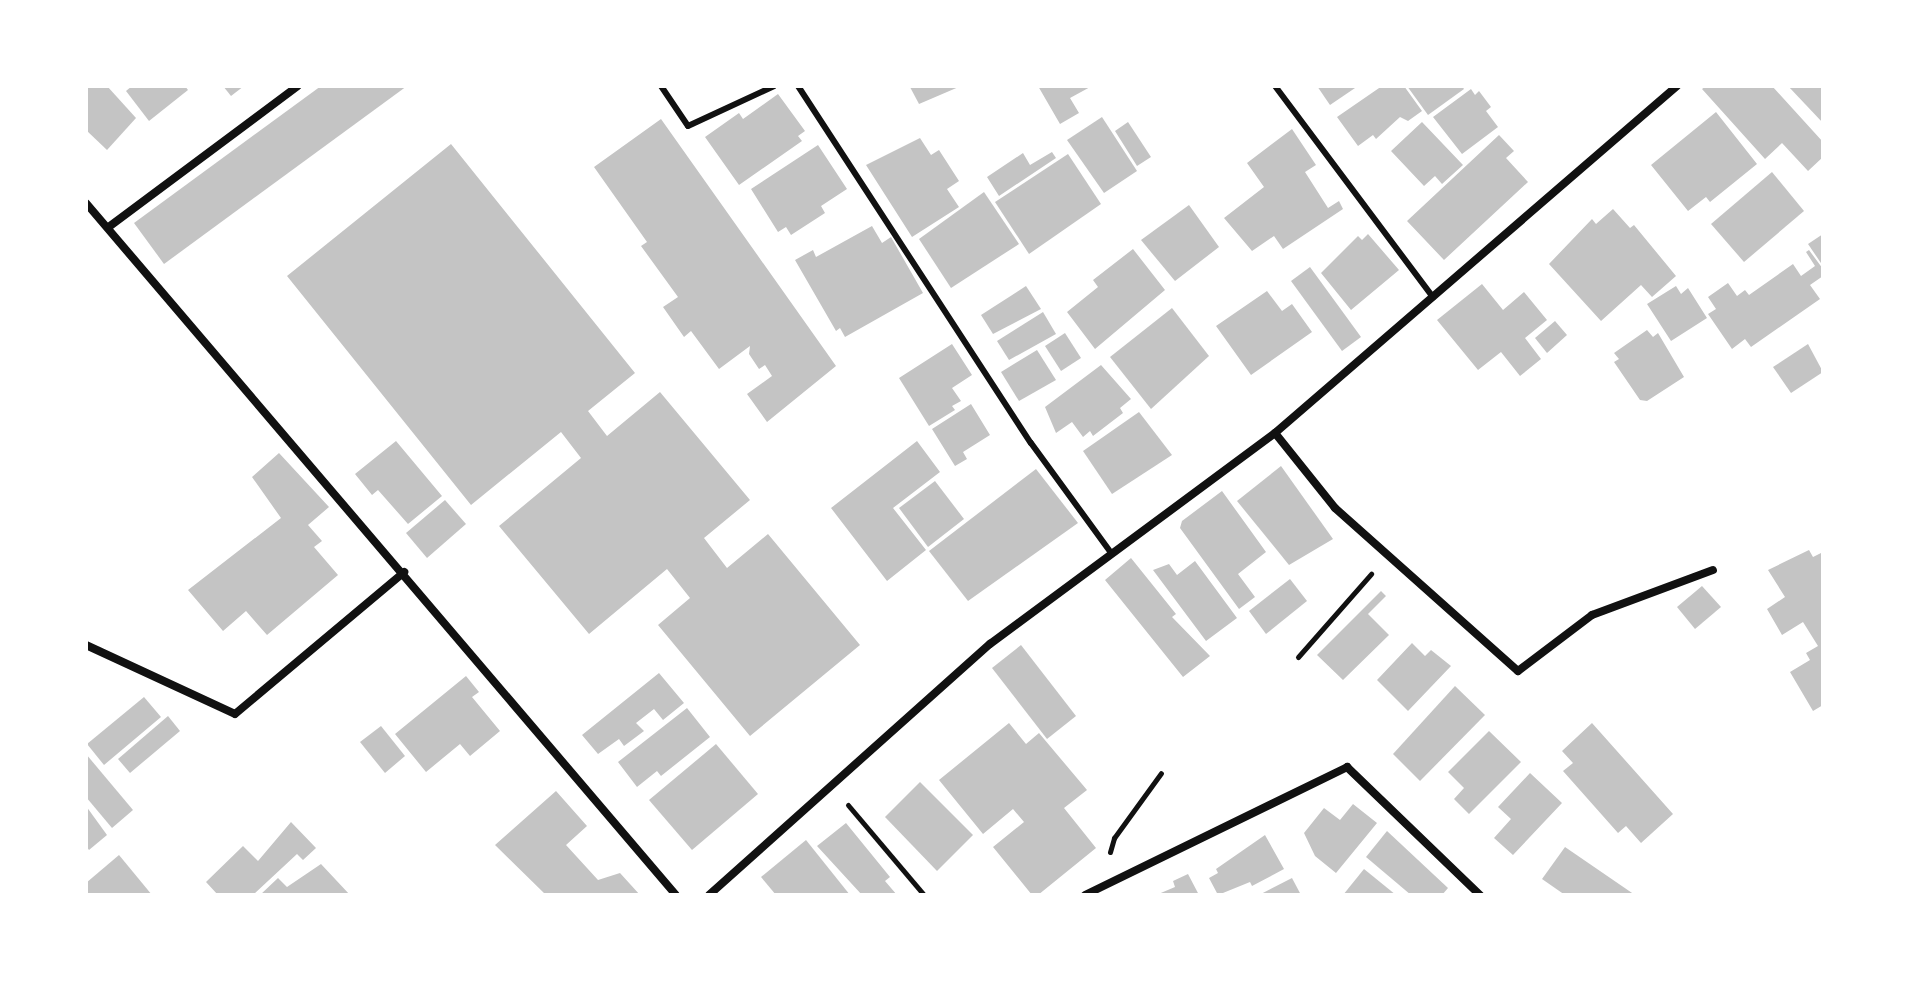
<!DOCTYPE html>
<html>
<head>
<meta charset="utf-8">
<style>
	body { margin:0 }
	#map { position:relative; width:1909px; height:981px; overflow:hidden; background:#fff; font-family:Poppins,sans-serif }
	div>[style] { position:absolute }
	.building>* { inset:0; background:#c4c4c4 }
	.path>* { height:5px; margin:-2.5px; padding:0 2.5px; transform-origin:2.5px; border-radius:2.5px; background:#111 }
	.service>* { height:6px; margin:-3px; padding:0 3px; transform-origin:3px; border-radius:3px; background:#111 }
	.minor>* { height:8px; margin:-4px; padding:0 4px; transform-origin:4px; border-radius:4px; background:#111 }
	span { translate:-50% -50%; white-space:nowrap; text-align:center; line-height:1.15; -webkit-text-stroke:6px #fff; paint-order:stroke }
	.frame { position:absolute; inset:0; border:88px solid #fff; pointer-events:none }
</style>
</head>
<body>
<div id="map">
	<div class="building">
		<i style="clip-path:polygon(86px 86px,107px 86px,136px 118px,107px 150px,86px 130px)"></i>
		<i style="clip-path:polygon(132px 86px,185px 86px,188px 90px,149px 121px,126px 91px)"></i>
		<i style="clip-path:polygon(223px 86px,244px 86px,231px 96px)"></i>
		<i style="clip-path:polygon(321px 86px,407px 86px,164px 264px,134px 223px)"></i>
		<i style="clip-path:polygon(961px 86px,919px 104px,910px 87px,912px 86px)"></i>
		<i style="clip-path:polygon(1038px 86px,1092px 86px,1070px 98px,1079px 113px,1060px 124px)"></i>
		<i style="clip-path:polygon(1317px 86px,1358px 86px,1330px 105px)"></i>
		<i style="clip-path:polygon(1382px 86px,1404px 86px,1422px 111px,1408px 121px,1400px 117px,1376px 139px,1373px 135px,1358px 146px,1337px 117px)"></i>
		<i style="clip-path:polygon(1407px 86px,1462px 86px,1464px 89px,1428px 115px)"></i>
		<i style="clip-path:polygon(1706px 86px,1772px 86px,1823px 142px,1823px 157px,1808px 171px,1782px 143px,1765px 159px,1702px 89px)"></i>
		<i style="clip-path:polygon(1788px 86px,1823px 86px,1823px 123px)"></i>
		<i style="clip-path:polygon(1471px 89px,1475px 95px,1479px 91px,1491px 107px,1486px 111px,1498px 127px,1462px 154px,1433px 117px)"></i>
		<i style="clip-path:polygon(778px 94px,805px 131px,798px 136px,802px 141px,739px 185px,705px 137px,739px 113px,743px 119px)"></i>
		<i style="clip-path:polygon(1716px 112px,1757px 164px,1710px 202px,1706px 197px,1688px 211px,1651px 165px)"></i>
		<i style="clip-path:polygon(1102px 117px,1137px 171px,1104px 193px,1067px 140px)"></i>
		<i style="clip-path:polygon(661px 119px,836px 366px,767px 422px,747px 394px,772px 376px,765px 365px,759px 369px,749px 354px,750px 346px,719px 369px,691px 331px,684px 337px,663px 307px,678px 297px,641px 246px,647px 242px,594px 167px)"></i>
		<i style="clip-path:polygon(1128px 122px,1151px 157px,1137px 166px,1115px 131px)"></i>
		<i style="clip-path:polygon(1422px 122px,1463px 165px,1442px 184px,1435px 176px,1424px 186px,1391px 151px)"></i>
		<i style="clip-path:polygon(1292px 129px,1316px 165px,1305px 172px,1328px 208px,1339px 201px,1343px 209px,1283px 249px,1274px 236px,1252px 251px,1224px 218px,1264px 187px,1247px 163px)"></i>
		<i style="clip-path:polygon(1499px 135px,1514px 151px,1506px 158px,1528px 182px,1444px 260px,1407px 221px)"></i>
		<i style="clip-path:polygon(920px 138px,931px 155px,939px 150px,959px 181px,947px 189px,959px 207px,912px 237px,866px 165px)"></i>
		<i style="clip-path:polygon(451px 144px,635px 373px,588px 411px,607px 436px,660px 392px,750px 500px,704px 538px,727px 568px,768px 534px,860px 645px,750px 736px,658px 625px,690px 598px,667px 569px,589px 634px,499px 526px,581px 458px,561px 432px,471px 505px,287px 276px)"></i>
		<i style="clip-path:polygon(818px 145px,847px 189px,821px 206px,825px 213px,791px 235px,786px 227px,778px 232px,751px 189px)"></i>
		<i style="clip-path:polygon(1052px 152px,1056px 158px,999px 196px,987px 177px,1023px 153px,1030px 165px)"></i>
		<i style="clip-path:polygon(1068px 154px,1101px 204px,1029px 254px,995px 202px)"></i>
		<i style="clip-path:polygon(1772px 172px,1804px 211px,1744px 262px,1711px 224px)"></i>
		<i style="clip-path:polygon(984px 192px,1019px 244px,951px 288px,919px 239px)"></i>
		<i style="clip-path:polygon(1189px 205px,1219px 247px,1175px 281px,1141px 240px)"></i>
		<i style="clip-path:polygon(1613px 209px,1630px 228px,1634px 225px,1676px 276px,1652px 297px,1641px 285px,1601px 321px,1549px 264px,1592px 219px,1596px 224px)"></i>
		<i style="clip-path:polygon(872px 226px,882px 243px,891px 237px,923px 293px,845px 337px,840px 328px,836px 331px,795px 260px,813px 250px,816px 257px)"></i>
		<i style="clip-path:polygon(1368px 234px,1399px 270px,1351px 310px,1321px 273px,1358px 236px,1362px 240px)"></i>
		<i style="clip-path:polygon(1823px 234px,1823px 266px,1808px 244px)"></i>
		<i style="clip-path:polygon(1133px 249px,1165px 290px,1095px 349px,1067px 312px,1098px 287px,1093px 280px)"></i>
		<i style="clip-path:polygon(1809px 250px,1823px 269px,1823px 276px,1810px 285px,1820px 299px,1751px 347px,1745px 339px,1732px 349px,1708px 314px,1716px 309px,1708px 297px,1728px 283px,1737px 296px,1745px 290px,1749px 295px,1793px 264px,1801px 276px,1815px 266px,1806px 252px)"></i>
		<i style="clip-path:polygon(1310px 267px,1361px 337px,1342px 351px,1291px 281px)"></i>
		<i style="clip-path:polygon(1482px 284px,1503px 310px,1524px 292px,1547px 320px,1525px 338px,1541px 359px,1520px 376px,1501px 352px,1478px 370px,1437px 320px)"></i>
		<i style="clip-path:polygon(1026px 286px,1041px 309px,993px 334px,981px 315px)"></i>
		<i style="clip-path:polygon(1676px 286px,1681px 294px,1688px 288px,1707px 318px,1671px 341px,1647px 304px)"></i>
		<i style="clip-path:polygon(1267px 291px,1282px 311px,1292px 304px,1312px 332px,1251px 375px,1216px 326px)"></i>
		<i style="clip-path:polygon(1172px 308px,1209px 356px,1151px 409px,1110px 357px)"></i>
		<i style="clip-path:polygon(1043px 312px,1056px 334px,1009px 360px,997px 341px)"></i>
		<i style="clip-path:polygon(1555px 321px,1567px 335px,1547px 353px,1535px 338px)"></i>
		<i style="clip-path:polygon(1647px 330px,1653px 337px,1658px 333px,1684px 377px,1647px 401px,1640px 400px,1614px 362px,1619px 359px,1614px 353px)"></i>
		<i style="clip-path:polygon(1065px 333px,1081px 358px,1061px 371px,1045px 346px)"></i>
		<i style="clip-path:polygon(952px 344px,972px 375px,952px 388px,961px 401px,952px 406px,955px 410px,929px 426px,899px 378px)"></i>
		<i style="clip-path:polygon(1808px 344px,1823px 372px,1791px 393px,1773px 367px)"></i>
		<i style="clip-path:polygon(1037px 350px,1056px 380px,1019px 401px,1001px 372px)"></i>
		<i style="clip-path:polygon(1101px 365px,1131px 399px,1120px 408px,1123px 413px,1093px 436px,1090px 431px,1083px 437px,1072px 422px,1056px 433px,1045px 407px)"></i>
		<i style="clip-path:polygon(971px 404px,990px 435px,963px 452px,967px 459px,955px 466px,932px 429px)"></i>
		<i style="clip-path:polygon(1139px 412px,1172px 455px,1112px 494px,1083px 451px)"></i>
		<i style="clip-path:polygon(396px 441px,442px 496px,408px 524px,378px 490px,372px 495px,355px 474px)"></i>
		<i style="clip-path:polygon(917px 441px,940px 472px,893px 508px,926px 550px,887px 581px,831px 508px)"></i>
		<i style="clip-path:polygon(279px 453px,329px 507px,308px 525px,322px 541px,314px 547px,338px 575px,267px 635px,246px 611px,223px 631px,188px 590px,281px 518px,252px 477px)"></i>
		<i style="clip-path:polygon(1281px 466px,1333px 539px,1289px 565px,1237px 501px)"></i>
		<i style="clip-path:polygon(1036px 469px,1078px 523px,968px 601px,929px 551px)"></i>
		<i style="clip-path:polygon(935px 481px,964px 519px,928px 547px,899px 508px)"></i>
		<i style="clip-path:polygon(1222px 491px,1266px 552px,1238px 574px,1255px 597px,1239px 609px,1180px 528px,1182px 521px)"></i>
		<i style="clip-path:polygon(445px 500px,466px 524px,427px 558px,406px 533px)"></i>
		<i style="clip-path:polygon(1809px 550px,1813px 557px,1823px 552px,1823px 705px,1813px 711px,1790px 672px,1810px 660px,1806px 653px,1818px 646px,1803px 622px,1782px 635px,1767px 609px,1785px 597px,1768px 570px)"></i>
		<i style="clip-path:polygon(1131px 558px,1176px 614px,1172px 617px,1210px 656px,1183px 677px,1105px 580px)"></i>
		<i style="clip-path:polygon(1195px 561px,1237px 618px,1206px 641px,1153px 570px,1169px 564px,1177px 575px)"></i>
		<i style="clip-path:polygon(1290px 579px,1307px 601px,1266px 634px,1249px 611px)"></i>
		<i style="clip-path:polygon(1702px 586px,1721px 607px,1695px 629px,1677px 607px)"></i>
		<i style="clip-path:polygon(1381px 591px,1386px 596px,1368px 614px,1389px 635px,1343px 680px,1317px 655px)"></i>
		<i style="clip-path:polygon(1412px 643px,1425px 656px,1431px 650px,1451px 666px,1408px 711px,1377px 680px)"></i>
		<i style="clip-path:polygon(1021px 645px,1076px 716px,1047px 739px,992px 668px)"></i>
		<i style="clip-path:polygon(659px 673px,684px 703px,663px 720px,654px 709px,636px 723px,644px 731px,624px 746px,619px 739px,598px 754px,582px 735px)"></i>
		<i style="clip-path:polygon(466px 676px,479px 692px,472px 697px,500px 731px,470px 756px,460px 744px,426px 772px,395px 734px)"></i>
		<i style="clip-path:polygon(1455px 686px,1485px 715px,1420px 781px,1393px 754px)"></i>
		<i style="clip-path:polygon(144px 697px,161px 717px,104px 765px,87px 744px)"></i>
		<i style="clip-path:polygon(687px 708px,710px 737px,661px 776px,657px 771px,637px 787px,618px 762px)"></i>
		<i style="clip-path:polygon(168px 716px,180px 731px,130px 773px,118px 759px)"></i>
		<i style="clip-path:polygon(1009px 723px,1026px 744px,1039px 733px,1087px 790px,1064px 808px,1096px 848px,1038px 895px,1032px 895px,993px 847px,1024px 822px,1013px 809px,983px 834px,939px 780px)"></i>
		<i style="clip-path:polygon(1592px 723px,1673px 814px,1641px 843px,1626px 826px,1618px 833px,1563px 771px,1573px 763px,1562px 751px)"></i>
		<i style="clip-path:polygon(381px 726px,405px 756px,385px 773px,360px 742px)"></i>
		<i style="clip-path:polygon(1489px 731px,1521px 762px,1469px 814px,1454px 799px,1464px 788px,1448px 772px)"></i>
		<i style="clip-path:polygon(716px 744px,758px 794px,692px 850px,649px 800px)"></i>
		<i style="clip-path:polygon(86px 754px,133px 810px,112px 828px,86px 797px)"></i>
		<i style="clip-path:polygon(1530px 773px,1562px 803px,1513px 855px,1494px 838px,1511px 819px,1498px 807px)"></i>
		<i style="clip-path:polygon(920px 782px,973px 835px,937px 871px,885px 817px)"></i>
		<i style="clip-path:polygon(556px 791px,587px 826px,566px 845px,598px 880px,620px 873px,640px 895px,546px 895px,495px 845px)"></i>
		<i style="clip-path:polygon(1353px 804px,1377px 823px,1336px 873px,1315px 856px,1304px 833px,1324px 808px,1340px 820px)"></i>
		<i style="clip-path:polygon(86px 806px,107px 835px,89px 850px,86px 846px)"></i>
		<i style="clip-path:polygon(291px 822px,316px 848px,303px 860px,297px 854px,253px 895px,218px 895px,206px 882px,243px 846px,258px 861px)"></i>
		<i style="clip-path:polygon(846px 823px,890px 877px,885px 881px,897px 895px,862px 895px,817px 846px)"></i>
		<i style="clip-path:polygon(1387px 831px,1448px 888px,1442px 895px,1411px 895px,1366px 857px)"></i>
		<i style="clip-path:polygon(1265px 835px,1284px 869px,1252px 886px,1250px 882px,1218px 895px,1209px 878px,1218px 873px,1216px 869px)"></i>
		<i style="clip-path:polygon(806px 840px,850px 895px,776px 895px,761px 877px)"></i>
		<i style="clip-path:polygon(1565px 847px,1635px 895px,1565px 895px,1542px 879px)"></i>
		<i style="clip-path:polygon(119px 855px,152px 895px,86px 895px,86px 883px)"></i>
		<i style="clip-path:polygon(321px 864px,350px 895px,260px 895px,278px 878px,287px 887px)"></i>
		<i style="clip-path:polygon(1364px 869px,1396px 895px,1343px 895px)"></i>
		<i style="clip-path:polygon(1188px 874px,1199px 895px,1156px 895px,1175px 887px,1173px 881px)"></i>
		<i style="clip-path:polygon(1292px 878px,1301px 895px,1259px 895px)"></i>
	</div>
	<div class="path">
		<i style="left:1298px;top:657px;width:111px;rotate:-48.7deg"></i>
		<i style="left:848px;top:805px;width:118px;rotate:49.8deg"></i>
		<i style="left:1110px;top:852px;width:15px;rotate:-74deg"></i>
		<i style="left:1114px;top:838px;width:80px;rotate:-54.1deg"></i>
	</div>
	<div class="service">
		<i style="left:661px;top:86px;width:48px;rotate:56deg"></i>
		<i style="left:688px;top:126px;width:95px;rotate:-24.9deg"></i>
		<i style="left:798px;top:86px;width:426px;rotate:56.9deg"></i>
		<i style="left:1031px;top:443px;width:137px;rotate:53.9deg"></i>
		<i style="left:1275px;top:86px;width:264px;rotate:53.2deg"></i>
	</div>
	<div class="minor">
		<i style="left:86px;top:203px;width:909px;rotate:49.55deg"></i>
		<i style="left:110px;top:226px;width:234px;rotate:-36.7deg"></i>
		<i style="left:1275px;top:433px;width:96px;rotate:51.3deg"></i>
		<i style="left:1335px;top:508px;width:245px;rotate:41.7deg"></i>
		<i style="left:1518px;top:671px;width:93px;rotate:-37.1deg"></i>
		<i style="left:1592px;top:615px;width:129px;rotate:-20.4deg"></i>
		<i style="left:86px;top:645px;width:164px;rotate:24.8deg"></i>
		<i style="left:235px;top:714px;width:221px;rotate:-40deg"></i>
		<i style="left:709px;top:895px;width:377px;rotate:-41.8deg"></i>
		<i style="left:990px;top:644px;width:355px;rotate:-36.5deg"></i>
		<i style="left:1275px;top:433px;width:531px;rotate:-40.8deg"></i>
		<i style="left:1085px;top:895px;width:292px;rotate:-26deg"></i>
		<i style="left:1347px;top:767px;width:185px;rotate:43.9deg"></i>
	</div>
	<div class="frame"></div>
</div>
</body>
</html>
